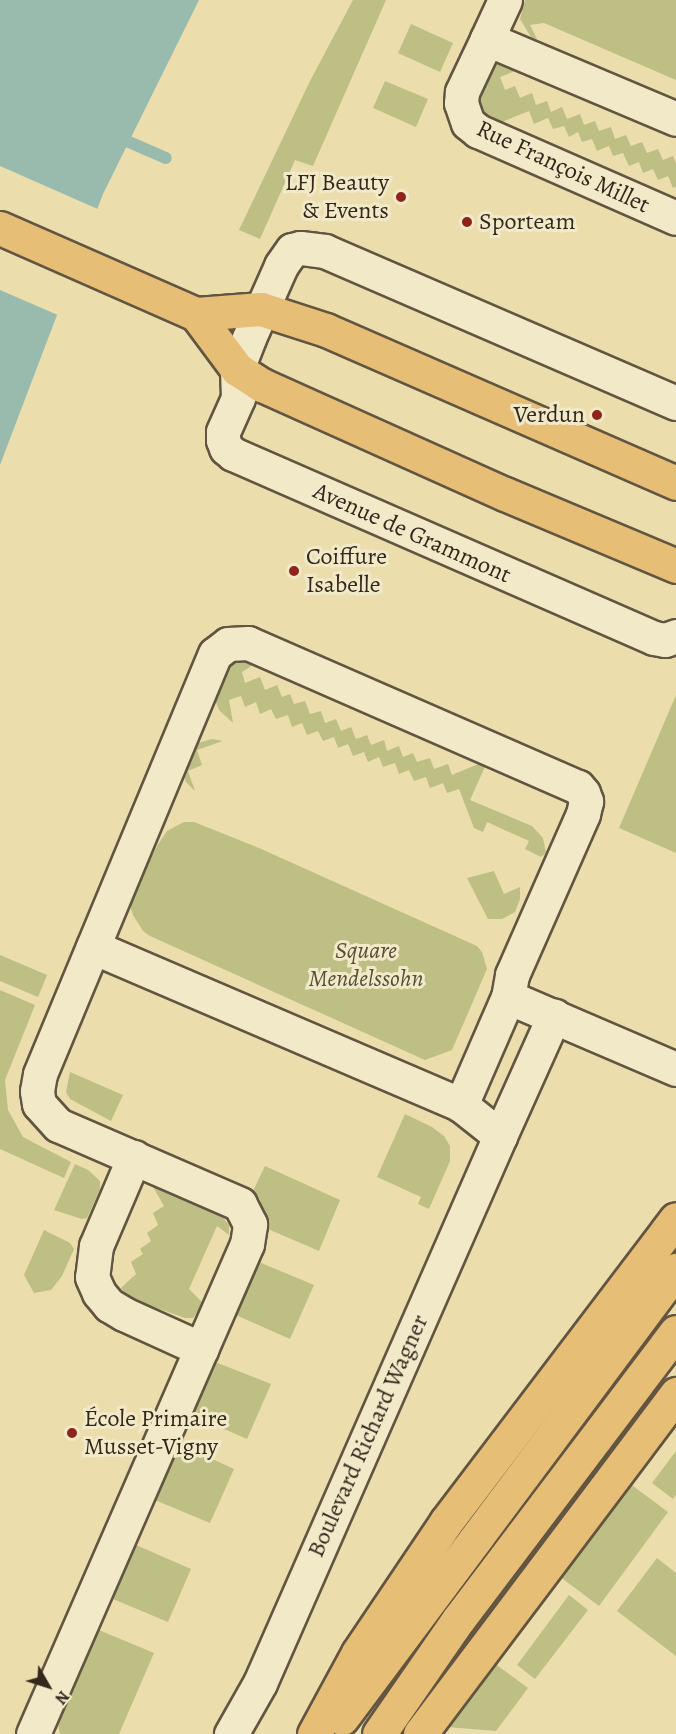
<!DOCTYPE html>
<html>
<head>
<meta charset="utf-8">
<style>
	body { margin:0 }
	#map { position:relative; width:676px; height:1734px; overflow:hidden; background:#ebddac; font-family:Alegreya,serif }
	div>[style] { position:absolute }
	.green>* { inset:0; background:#bebf84 }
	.water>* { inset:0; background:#98bbae }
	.pier>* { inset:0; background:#ebddac }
	.stream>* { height:12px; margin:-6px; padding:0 6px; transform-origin:6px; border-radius:6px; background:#98bbae }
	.roads { filter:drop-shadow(2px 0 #625541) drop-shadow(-2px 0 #625541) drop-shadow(0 2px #625541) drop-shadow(0 -2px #625541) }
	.street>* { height:33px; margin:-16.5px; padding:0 16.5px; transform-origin:16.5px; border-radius:16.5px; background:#f2e9c9 }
	.primary>* { height:33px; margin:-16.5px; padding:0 16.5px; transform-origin:16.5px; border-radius:16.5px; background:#e6be76 }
	.dots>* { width:16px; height:16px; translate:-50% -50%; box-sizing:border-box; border:3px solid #f2e9c9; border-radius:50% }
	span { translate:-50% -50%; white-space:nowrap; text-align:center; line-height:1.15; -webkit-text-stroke:6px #f2e9c9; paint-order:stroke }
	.street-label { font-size:24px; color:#34281d }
	.poi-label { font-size:24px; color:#34281d }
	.right { translate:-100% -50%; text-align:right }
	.left { translate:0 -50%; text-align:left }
	.park-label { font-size:24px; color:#564e37; font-style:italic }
	.north { position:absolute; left:18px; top:1656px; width:60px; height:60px; -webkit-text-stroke:4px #f2e9c9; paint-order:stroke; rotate:129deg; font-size:16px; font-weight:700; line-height:24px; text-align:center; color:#34281d }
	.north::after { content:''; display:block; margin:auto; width:21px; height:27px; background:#34281d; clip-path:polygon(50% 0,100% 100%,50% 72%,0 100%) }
</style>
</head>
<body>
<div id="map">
	<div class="green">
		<i style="clip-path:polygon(353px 0,386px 0,313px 166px,295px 160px,260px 239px,239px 230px,310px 81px)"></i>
		<i style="clip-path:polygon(525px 0,676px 0,676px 80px,544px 23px,530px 25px,537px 39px,531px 37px,520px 19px)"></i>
		<i style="clip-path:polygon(411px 24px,453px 43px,440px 72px,398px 53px)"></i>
		<i style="clip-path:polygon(504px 61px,525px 67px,500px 77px,505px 90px,515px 86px,520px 98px,532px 93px,536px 105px,547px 101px,551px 112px,562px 107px,567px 119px,580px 114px,584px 125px,595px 121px,599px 131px,611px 127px,615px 139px,626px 135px,631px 146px,642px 142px,647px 153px,658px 149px,663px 160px,673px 156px,676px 163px,676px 187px,673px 188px,668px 176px,658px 180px,653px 169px,643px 173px,639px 162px,629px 166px,623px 153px,613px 156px,609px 146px,597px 151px,592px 139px,582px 142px,578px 132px,569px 137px,564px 126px,553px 129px,548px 118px,534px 124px,529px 111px,492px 126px,487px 123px,474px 98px,492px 68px)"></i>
		<i style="clip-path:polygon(385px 81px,428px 99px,416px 127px,373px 108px)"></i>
		<i style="clip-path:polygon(242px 655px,262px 659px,242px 672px,245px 683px,260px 677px,265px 690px,277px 685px,282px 697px,290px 694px,294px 704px,305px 701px,310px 714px,321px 711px,325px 723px,336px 719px,341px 731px,351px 727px,356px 739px,367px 735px,371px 745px,384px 740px,387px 751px,399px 746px,403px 757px,413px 753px,417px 762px,430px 758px,434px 769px,448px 764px,452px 775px,488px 760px,470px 800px,532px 826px,543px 838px,546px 853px,541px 857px,525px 849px,529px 841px,487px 822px,483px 832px,474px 828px,459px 789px,447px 793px,443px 783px,430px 788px,426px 777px,414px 781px,409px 770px,399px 774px,395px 763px,383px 767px,379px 757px,368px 762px,364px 752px,353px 756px,348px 744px,338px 748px,334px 737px,323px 741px,318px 731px,307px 735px,302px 723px,292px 727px,288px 715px,276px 719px,271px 709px,260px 714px,256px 702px,245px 707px,241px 696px,229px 700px,233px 723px,219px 710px,215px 700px,215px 689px,219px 676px,232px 661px)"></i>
		<i style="clip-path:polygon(676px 695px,676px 853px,619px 828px)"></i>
		<i style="clip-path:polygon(212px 739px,223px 741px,197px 750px,202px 765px,188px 771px,195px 791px,186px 782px,182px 771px,188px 750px,198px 743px)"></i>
		<i style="clip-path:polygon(184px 822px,194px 822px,259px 848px,477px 946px,482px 952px,487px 969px,452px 1050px,425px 1060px,150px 936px,143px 931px,133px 915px,130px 906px,133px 894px,157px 846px,167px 831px)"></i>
		<i style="clip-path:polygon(494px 871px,504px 894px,520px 887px,520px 899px,515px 912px,502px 919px,488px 919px,467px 878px)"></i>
		<i style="clip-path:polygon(0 955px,47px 975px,38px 997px,0 981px)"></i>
		<i style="clip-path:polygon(0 990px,35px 1005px,5px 1080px,8px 1110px,23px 1137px,71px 1162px,64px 1178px,0 1149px)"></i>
		<i style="clip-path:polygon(70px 1072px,123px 1095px,111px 1121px,70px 1099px,66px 1092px)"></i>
		<i style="clip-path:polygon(405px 1114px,432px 1127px,444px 1136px,450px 1146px,450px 1161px,429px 1209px,418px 1204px,421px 1197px,377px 1177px)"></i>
		<i style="clip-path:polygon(75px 1164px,88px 1170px,100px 1181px,100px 1189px,87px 1218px,82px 1219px,54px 1210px)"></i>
		<i style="clip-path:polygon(265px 1166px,340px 1200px,319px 1251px,268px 1229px,260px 1200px,253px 1191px)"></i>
		<i style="clip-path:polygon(156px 1185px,216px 1209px,229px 1225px,229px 1235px,217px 1226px,189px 1289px,204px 1304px,193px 1318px,185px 1318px,129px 1298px,121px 1288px,136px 1274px,131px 1262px,143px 1254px,140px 1249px,151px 1241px,147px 1233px,158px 1225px,153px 1213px,164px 1206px,153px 1187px)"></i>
		<i style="clip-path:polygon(44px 1230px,70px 1243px,74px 1249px,62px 1276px,51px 1290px,34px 1293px,24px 1275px)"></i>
		<i style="clip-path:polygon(259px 1262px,314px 1285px,290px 1339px,236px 1315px)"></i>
		<i style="clip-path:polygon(215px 1362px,271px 1384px,247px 1439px,192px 1415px)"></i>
		<i style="clip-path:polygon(180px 1444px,234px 1469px,210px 1523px,155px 1500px)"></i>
		<i style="clip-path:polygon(676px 1451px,676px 1495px,673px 1499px,652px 1483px)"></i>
		<i style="clip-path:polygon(629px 1483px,668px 1512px,599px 1606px,559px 1576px)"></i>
		<i style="clip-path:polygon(136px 1545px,191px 1569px,168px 1622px,113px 1599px)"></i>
		<i style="clip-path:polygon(657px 1558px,676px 1573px,676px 1656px,617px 1611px)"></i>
		<i style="clip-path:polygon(569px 1595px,588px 1610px,535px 1679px,517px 1665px)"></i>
		<i style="clip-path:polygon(99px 1630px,154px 1653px,119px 1734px,60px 1734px,58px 1725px)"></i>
		<i style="clip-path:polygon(494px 1663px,528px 1688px,496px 1731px,447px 1727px)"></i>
	</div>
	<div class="water">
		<i style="clip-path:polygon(0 0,199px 0,103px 194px,0 465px)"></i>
	</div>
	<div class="pier">
		<i style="clip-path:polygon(0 166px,100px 210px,60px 316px,0 290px)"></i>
	</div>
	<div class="stream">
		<i style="left:129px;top:142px;width:40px;rotate:23.4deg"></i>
	</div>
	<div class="roads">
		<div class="street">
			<i style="left:505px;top:0;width:43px;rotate:114.8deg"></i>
			<i style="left:487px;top:39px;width:205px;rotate:22.9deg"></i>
			<i style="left:487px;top:39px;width:59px;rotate:115.3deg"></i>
			<i style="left:462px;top:92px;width:11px;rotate:95deg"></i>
			<i style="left:461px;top:103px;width:21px;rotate:71deg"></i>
			<i style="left:468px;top:123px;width:13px;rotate:39deg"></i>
			<i style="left:478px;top:131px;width:216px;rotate:23.7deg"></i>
			<i style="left:676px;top:403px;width:382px;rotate:-156.6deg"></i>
			<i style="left:325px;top:251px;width:25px;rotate:-173deg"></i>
			<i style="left:300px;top:248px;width:8px;rotate:166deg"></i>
			<i style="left:292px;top:250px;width:19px;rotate:125deg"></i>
			<i style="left:281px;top:266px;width:79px;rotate:114deg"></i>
			<i style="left:249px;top:338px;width:33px;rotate:111deg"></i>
			<i style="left:237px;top:369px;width:29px;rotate:88deg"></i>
			<i style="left:238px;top:398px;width:37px;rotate:114deg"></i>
			<i style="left:223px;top:432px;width:8px;rotate:90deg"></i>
			<i style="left:223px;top:440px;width:9px;rotate:69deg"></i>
			<i style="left:226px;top:448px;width:9px;rotate:41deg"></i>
			<i style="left:233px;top:454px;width:459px;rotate:23.6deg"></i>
			<i style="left:654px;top:638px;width:11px;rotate:10deg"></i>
			<i style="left:665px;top:640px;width:12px;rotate:-20deg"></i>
			<i style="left:93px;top:947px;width:400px;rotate:23.2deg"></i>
			<i style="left:461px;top:1105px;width:50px;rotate:38.5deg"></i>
			<i style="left:500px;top:1136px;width:597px;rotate:113.69deg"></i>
			<i style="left:260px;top:1683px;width:59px;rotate:119.6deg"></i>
			<i style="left:508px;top:997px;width:183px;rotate:23.2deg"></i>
			<i style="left:500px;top:1136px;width:132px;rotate:-65.8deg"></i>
			<i style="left:134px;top:1157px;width:97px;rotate:113.1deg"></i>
			<i style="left:96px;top:1246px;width:31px;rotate:97deg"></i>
			<i style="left:92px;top:1277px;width:17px;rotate:66deg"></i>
			<i style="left:99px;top:1293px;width:16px;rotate:50deg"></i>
			<i style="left:109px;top:1305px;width:17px;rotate:31deg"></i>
			<i style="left:124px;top:1314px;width:85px;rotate:24.4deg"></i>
			<i style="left:33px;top:1734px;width:535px;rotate:-66.41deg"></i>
			<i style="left:247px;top:1244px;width:20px;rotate:-81deg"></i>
			<i style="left:250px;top:1224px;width:22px;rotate:-117deg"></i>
			<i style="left:240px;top:1204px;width:198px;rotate:-156.5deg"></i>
			<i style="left:58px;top:1125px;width:28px;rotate:-132deg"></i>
			<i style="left:39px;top:1104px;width:13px;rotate:-99deg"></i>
			<i style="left:37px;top:1091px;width:17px;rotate:-80deg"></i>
			<i style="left:40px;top:1074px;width:455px;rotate:-67.4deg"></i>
			<i style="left:215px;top:654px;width:16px;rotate:-38deg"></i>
			<i style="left:228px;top:644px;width:20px;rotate:-3deg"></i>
			<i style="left:248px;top:643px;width:360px;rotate:23.6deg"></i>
			<i style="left:578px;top:787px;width:8px;rotate:50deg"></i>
			<i style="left:583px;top:793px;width:9px;rotate:69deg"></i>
			<i style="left:586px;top:801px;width:13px;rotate:103deg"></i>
			<i style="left:583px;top:814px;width:176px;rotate:113.8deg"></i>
			<i style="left:512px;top:975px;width:22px;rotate:100deg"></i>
			<i style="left:508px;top:997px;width:118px;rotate:113.5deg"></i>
		</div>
		<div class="primary">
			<i style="left:0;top:228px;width:214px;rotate:23.7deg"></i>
			<i style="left:196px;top:314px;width:65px;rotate:-4.4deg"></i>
			<i style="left:261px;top:309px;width:68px;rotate:17.9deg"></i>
			<i style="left:326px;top:330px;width:382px;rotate:23.6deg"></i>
			<i style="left:196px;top:314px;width:69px;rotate:53.3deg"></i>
			<i style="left:237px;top:369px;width:30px;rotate:33deg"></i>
			<i style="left:262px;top:385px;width:266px;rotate:24.2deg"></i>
			<i style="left:505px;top:494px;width:186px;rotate:22.8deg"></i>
			<i style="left:342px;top:1718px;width:559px;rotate:-53.29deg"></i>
			<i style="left:314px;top:1734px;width:92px;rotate:-61.5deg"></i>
			<i style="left:358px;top:1653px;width:158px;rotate:-56.1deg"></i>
			<i style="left:446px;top:1522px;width:380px;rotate:-52.8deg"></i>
			<i style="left:379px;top:1734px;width:139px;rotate:-55.3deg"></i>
			<i style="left:458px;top:1620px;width:361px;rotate:-52.9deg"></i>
			<i style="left:420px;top:1734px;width:426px;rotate:-53deg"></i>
		</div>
	</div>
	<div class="dots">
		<i style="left:401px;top:197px;background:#8f2418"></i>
		<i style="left:467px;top:222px;background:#8f2418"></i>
		<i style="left:597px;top:415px;background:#8f2418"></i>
		<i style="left:294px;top:571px;background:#8f2418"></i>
		<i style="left:72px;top:1433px;background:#8f2418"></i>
	</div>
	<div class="street-label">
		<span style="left:563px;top:167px;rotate:25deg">Rue François Millet</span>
		<span style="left:412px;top:533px;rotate:24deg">Avenue de Grammont</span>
		<span style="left:368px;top:1436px;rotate:-66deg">Boulevard Richard Wagner</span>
	</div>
	<div class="poi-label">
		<span class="right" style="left:389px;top:197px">LFJ Beauty<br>&amp; Events</span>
		<span class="left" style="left:479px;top:222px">Sporteam</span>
		<span class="right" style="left:585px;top:415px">Verdun</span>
		<span class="left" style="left:306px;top:571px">Coiffure<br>Isabelle</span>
		<span class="left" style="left:84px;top:1433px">École Primaire<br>Musset-Vigny</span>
	</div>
	<div class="park-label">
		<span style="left:366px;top:965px">Square<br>Mendelssohn</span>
	</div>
	<div class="north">N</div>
</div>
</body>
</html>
